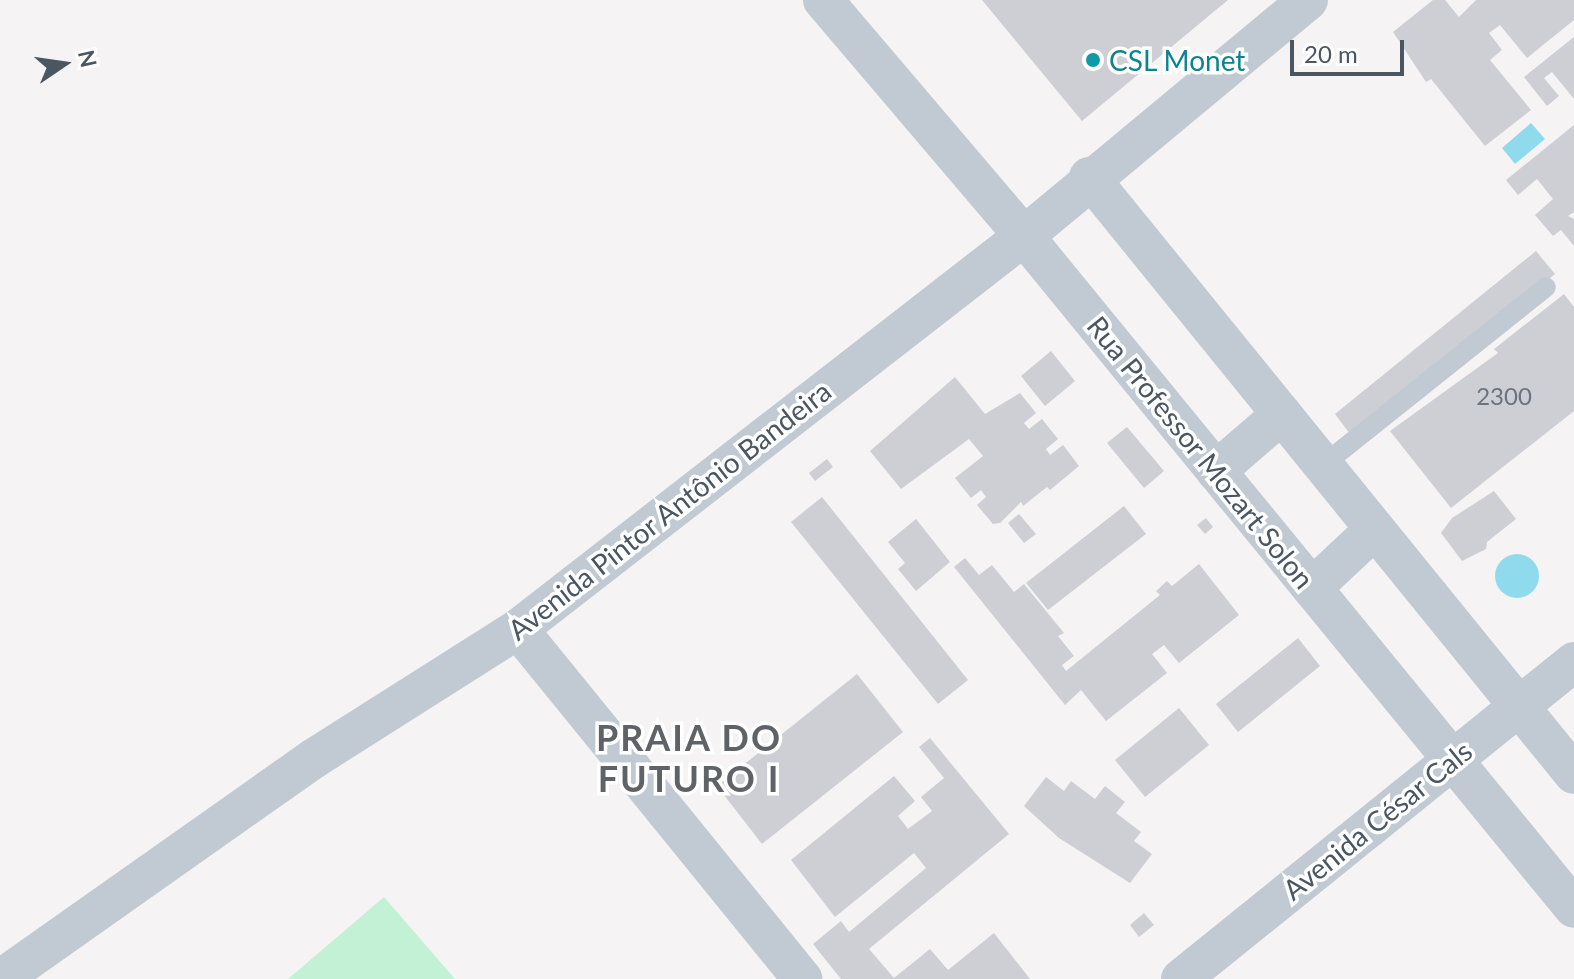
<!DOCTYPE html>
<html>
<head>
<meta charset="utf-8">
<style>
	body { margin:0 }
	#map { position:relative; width:1574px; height:979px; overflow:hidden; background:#f5f3f3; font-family:Lato,sans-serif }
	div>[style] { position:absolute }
	.green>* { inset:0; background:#c3f1d5 }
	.water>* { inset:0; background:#90daee }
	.round { border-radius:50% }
	.building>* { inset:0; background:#cdcfd5 }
	.service>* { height:20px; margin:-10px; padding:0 10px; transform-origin:10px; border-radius:10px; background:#c1cad2 }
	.minor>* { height:40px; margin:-20px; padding:0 20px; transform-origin:20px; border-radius:20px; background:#c1cad2 }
	.dots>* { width:22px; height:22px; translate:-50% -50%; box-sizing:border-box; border:4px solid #fff; border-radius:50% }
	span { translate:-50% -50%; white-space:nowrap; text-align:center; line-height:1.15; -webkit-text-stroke:7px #fff; paint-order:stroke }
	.number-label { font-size:24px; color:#6b747e }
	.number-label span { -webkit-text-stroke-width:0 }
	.culture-label { font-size:28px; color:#0d838f }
	.left { translate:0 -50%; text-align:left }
	.street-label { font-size:28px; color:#4a5661 }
	.district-label { font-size:36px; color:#5f6368; font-weight:700; letter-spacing:2px }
	.north { position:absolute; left:24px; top:24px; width:80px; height:80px; -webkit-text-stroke:6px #fff; paint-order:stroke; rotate:77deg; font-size:22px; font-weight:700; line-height:32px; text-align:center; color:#4a5661 }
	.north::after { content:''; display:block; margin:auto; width:28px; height:36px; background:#4a5661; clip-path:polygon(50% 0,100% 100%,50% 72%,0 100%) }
	.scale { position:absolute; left:1290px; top:40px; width:114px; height:36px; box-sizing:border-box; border:4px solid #4a5661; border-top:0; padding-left:10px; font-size:24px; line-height:28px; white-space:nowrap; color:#4a5661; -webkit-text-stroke:6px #fff; paint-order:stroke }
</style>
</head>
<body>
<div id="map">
	<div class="green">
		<i style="clip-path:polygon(384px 897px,455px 979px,288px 979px)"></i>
	</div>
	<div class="water">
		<i style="clip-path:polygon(1531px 123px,1545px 139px,1515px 164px,1502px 148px)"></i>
		<i class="round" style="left:1495px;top:554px;width:44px;height:44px"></i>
	</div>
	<div class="building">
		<i style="clip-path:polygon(982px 0,1228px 0,1082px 121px)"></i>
		<i style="clip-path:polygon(1433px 0,1445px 0,1459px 17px,1476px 0,1574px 0,1574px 20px,1527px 58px,1500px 25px,1489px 33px,1502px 50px,1490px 60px,1531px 110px,1485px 146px,1431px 79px,1426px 82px,1393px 32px)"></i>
		<i style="clip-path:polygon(1574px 37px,1574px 99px,1552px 72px,1544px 78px,1559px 96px,1547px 106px,1524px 77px)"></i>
		<i style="clip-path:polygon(1574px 125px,1574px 212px,1568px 216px,1574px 219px,1574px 246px,1561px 230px,1553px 236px,1535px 215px,1553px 199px,1537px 179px,1518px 195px,1506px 180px)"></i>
		<i style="clip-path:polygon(1536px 251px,1555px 274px,1353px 438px,1335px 414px)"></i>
		<i style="clip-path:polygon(1564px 294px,1574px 307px,1574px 411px,1451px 508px,1390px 431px,1498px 353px,1494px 349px)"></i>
		<i style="clip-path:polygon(1051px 351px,1075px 381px,1045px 406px,1021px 376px)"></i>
		<i style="clip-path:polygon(955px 377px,985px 414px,1020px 393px,1036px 413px,1024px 423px,1029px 429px,1042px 419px,1058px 439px,1046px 449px,1050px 455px,1063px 445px,1079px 466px,1050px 490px,1047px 487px,1023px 506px,1021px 502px,1000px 523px,993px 524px,977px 505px,986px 497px,981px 490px,971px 498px,955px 478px,983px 456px,969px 439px,901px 489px,870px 451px)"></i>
		<i style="clip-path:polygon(1127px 427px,1164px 471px,1144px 488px,1107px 443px)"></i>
		<i style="clip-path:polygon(827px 459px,833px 467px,815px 481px,809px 473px)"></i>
		<i style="clip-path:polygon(1494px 491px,1516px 519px,1487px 542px,1486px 549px,1462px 561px,1441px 533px,1452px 518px)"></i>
		<i style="clip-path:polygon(822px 497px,968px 680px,938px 704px,791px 522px)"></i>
		<i style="clip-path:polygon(1124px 506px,1146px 534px,1048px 610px,1026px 583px)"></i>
		<i style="clip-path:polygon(1019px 514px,1036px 534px,1024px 543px,1008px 523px)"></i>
		<i style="clip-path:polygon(1206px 518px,1213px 527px,1205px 534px,1197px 525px)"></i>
		<i style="clip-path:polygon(916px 519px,950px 562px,916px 591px,898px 569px,905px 563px,888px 542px)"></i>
		<i style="clip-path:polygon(965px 558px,979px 575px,992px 565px,1014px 592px,1024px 584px,1064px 633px,1058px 636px,1074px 656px,1062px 665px,1066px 671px,1160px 595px,1156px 591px,1167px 581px,1172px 586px,1199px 564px,1239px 615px,1179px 663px,1164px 645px,1152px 654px,1167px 673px,1106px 721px,1081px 690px,1065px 705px,954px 567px)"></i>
		<i style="clip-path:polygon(1298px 638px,1320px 666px,1238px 732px,1216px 704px)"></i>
		<i style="clip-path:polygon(857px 674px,903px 732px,762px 844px,717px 786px)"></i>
		<i style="clip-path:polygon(1179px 708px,1209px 745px,1145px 797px,1115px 760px)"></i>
		<i style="clip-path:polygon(930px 738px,1009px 834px,869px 949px,894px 978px,930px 949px,948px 970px,994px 933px,1030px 979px,841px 979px,813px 944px,841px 921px,849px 932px,926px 868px,914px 853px,835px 917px,791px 860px,894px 776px,915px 801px,898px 816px,908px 829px,932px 811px,921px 797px,944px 778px,919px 747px)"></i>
		<i style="clip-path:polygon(1046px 777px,1064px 791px,1071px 781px,1095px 799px,1105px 786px,1125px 802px,1116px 813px,1141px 832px,1134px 841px,1152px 854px,1130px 883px,1059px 838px,1024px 806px)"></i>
		<i style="clip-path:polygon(1144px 913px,1154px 925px,1139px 937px,1130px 925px)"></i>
	</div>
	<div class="service">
		<i style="left:1323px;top:465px;width:285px;rotate:-38.6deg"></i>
	</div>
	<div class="minor">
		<i style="left:823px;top:0;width:310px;rotate:49.6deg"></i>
		<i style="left:1024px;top:236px;width:868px;rotate:50.7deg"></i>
		<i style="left:1089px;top:177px;width:769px;rotate:50.91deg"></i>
		<i style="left:1216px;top:471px;width:87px;rotate:-40.8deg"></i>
		<i style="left:1312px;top:588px;width:86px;rotate:-43.1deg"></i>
		<i style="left:518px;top:629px;width:451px;rotate:50.9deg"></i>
		<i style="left:1px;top:979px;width:382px;rotate:-35.2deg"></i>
		<i style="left:313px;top:759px;width:243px;rotate:-32.4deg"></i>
		<i style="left:518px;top:629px;width:641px;rotate:-37.84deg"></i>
		<i style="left:1024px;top:236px;width:369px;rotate:-39.7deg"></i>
		<i style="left:1181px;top:979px;width:505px;rotate:-38.89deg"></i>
	</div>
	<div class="dots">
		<i style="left:1093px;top:60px;background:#0f9aa8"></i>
	</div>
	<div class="number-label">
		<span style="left:1504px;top:396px">2300</span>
	</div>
	<div class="culture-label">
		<span class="left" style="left:1109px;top:60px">CSL Monet</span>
	</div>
	<div class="street-label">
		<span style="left:1201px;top:452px;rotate:51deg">Rua Professor Mozart Solon</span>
		<span style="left:669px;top:510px;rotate:-38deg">Avenida Pintor Antônio Bandeira</span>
		<span style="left:1377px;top:820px;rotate:-39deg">Avenida César Cals</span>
	</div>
	<div class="district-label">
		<span style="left:689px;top:758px">PRAIA DO<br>FUTURO I</span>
	</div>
	<div class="north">N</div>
	<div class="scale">20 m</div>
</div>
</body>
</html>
